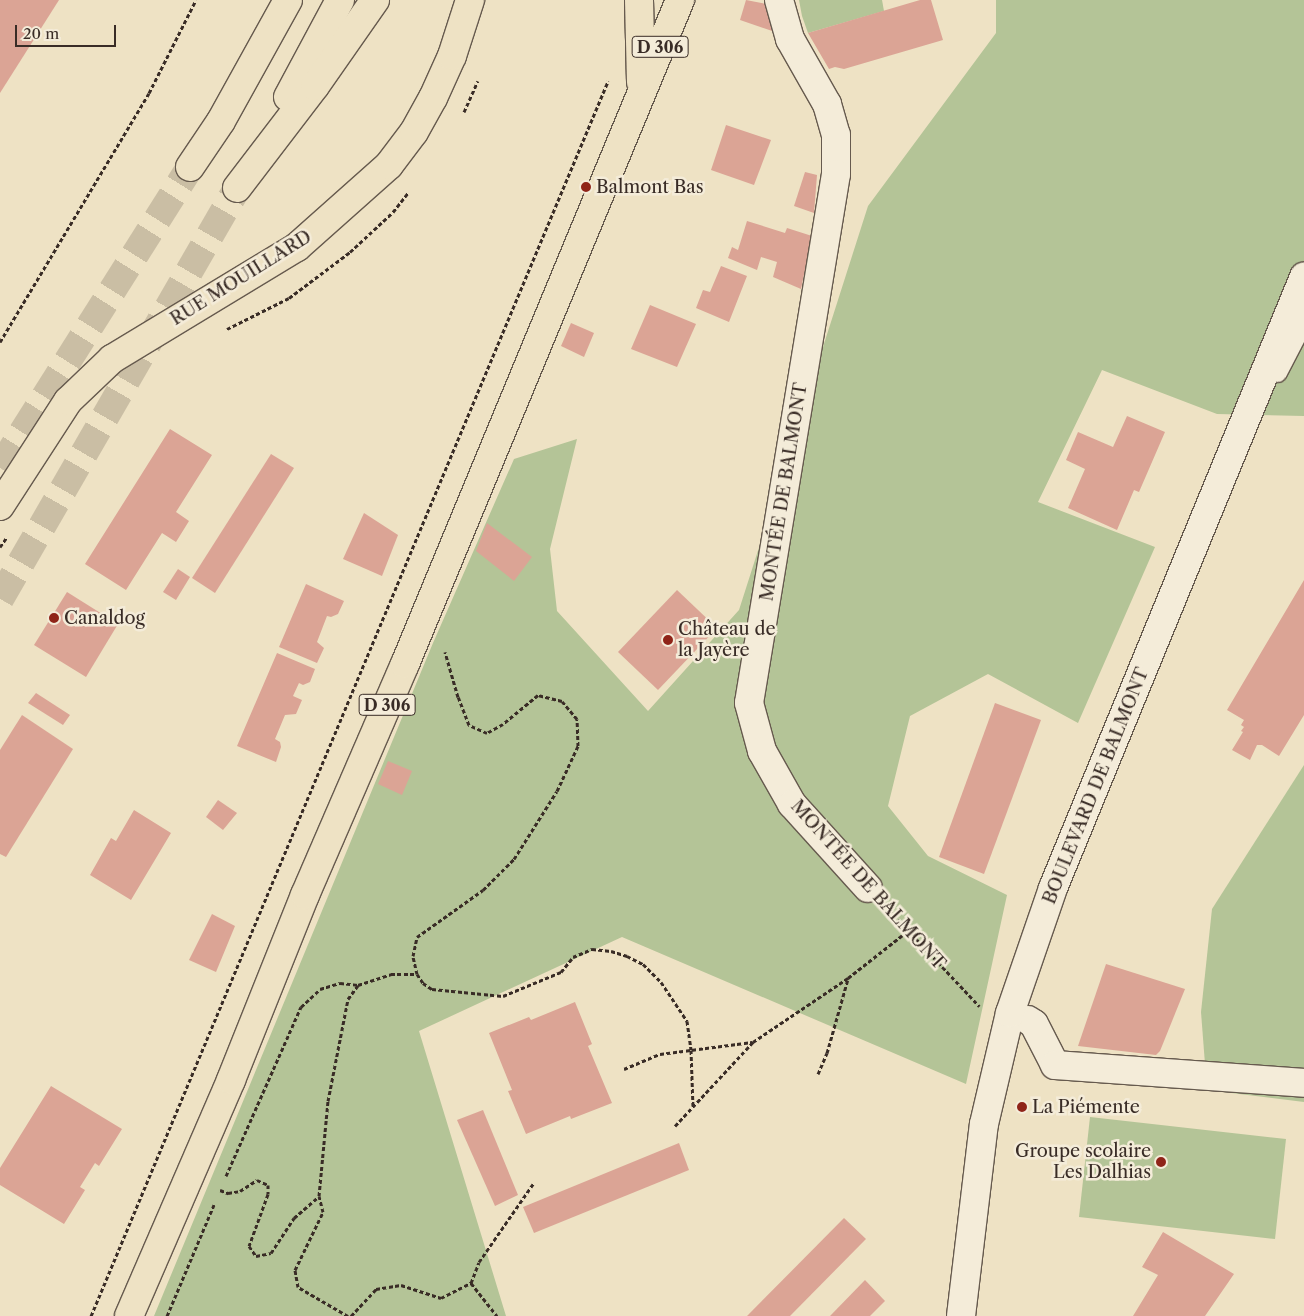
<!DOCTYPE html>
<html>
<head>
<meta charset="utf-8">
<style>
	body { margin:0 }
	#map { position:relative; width:1304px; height:1316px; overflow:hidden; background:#eee2c4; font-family:"Libre Caslon Text",serif }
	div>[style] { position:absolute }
	.green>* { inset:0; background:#b4c497 }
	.building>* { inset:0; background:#dba495 }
	.highway-tunnel>* { height:28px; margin-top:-14px; transform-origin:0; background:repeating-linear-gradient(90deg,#cabea4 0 28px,transparent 0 42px) }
	.path>* { height:3px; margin-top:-1.5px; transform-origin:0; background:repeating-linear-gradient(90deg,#392c26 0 4px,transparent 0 6.5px) }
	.roads { filter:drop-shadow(1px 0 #665a4e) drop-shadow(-1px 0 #665a4e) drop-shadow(0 1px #665a4e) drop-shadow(0 -1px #665a4e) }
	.lane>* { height:19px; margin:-9.5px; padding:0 9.5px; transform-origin:9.5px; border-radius:9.5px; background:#f4ecd9 }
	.street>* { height:28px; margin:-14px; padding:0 14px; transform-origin:14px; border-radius:14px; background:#f4ecd9 }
	.secondary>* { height:28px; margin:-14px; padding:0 14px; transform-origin:14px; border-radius:14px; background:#f4ecd9 }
	.primary>* { height:28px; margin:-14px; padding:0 14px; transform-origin:14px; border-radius:14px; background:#eee2c4 }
	.highway>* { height:28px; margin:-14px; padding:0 14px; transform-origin:14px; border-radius:14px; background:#eee2c4 }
	.dots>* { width:14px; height:14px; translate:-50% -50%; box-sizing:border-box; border:2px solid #f4ecd9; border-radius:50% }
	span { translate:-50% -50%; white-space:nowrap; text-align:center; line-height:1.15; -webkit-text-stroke:5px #f4ecd9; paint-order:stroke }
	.shield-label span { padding:1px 4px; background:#f4ecd9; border:1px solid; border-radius:4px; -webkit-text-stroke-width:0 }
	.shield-label { font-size:16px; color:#392c26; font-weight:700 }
	.poi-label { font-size:18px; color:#392c26 }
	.left { translate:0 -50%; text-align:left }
	.right { translate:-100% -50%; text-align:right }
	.street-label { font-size:18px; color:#392c26 }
	.scale { position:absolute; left:15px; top:25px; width:101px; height:22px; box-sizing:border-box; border:2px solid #392c26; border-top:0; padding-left:6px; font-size:15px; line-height:18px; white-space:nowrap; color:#392c26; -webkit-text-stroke:4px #f4ecd9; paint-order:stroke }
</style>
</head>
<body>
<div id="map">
	<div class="green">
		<i style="clip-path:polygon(799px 0,882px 0,884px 11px,808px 33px,802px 16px)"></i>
		<i style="clip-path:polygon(996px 0,1304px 0,1304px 416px,1217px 414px,1102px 370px,1038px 502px,1155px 547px,1078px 723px,988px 674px,910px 716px,888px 806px,928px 856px,1007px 895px,966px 1084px,622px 937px,419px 1031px,506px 1316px,154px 1316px,433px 643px,514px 459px,577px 439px,550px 549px,557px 611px,648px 711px,739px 610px,868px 206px,996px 33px)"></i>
		<i style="clip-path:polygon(1304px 765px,1304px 1102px,1207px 1090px,1201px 1012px,1212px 909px)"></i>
		<i style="clip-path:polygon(1090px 1117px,1286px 1139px,1275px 1239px,1079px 1217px)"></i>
	</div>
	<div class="building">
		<i style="clip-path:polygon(0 0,59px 0,0 93px)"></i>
		<i style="clip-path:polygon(746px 0,766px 4px,775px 32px,740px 20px)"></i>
		<i style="clip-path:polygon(920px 0,931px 0,943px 40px,844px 69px,835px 67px,829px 69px,808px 33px)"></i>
		<i style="clip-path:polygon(726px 125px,771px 140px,754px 185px,711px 170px)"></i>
		<i style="clip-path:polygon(805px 172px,817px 175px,814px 213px,794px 206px)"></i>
		<i style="clip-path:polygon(747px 221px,785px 233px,787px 228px,812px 236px,801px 289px,773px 277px,777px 262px,761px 257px,757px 270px,728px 258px,732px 247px,738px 250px)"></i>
		<i style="clip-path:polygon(721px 266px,747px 276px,729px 322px,696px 308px,703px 290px,710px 292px)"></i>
		<i style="clip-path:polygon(650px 305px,696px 324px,677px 367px,631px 349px)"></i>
		<i style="clip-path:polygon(571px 323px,594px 333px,584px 357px,561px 346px)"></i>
		<i style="clip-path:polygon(1127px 416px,1165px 432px,1139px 492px,1134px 490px,1117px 530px,1068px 508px,1085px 469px,1066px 460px,1078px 432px,1113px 447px)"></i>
		<i style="clip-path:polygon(170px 429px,212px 455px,176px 512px,189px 521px,176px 542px,162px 533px,126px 590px,85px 564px)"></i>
		<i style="clip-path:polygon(271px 454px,294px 468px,215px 593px,192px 578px)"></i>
		<i style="clip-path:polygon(364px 513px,398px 535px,382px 576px,343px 559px)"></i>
		<i style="clip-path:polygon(487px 523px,532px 557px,514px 581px,476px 551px)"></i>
		<i style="clip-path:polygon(178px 569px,190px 577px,176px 600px,163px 592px)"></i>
		<i style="clip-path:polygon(1304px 580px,1304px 715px,1279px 756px,1262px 745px,1257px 745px,1250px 760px,1232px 750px,1243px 732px,1241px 731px,1244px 727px,1241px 725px,1244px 720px,1227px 710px)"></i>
		<i style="clip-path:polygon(306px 584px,344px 601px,338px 614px,331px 617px,327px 616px,317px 642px,324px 648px,317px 663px,279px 647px)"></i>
		<i style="clip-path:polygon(677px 590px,717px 628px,658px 690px,618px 652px)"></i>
		<i style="clip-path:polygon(67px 592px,118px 624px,86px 677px,34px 645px)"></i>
		<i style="clip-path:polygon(277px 653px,315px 669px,310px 682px,303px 685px,299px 683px,293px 696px,302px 700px,296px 714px,285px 715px,275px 739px,280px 742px,281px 747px,276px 762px,237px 746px)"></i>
		<i style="clip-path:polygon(36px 693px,70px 715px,63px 725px,28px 703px)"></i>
		<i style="clip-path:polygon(995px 703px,1041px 720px,984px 874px,939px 857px)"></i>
		<i style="clip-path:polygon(22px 715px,73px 749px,6px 857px,0 854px,0 750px)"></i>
		<i style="clip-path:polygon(388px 761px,412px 771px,402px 795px,378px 784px)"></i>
		<i style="clip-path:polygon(218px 800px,237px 813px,223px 830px,206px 817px)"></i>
		<i style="clip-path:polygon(134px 810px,171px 833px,131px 900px,90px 875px,111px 838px,116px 841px)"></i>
		<i style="clip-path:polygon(212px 914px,235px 926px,216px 972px,189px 960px)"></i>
		<i style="clip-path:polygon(1106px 964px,1185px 989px,1160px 1051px,1156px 1055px,1078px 1046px)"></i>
		<i style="clip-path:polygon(575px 1002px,592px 1044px,588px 1046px,612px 1103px,571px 1119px,570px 1116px,526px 1134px,508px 1091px,512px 1090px,489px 1033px,529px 1017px,531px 1020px)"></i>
		<i style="clip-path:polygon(51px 1086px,122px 1129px,99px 1166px,95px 1163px,80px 1187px,85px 1190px,64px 1224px,0 1185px,0 1168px)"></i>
		<i style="clip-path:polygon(483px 1110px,518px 1195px,495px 1206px,457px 1120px)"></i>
		<i style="clip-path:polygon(679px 1143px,689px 1170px,534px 1233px,523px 1207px)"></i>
		<i style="clip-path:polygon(844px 1218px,866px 1239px,790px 1316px,747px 1316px)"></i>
		<i style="clip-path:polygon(1163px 1232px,1234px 1274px,1205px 1316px,1133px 1316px,1158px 1275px,1142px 1267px)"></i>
		<i style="clip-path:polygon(865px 1280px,885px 1301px,870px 1316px,830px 1316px)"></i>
	</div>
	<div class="highway-tunnel">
		<i style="left:0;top:468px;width:356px;rotate:-57.7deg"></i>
		<i style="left:0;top:599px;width:474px;rotate:-60deg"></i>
	</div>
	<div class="path">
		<i style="left:464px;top:112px;width:34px;rotate:-66deg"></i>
		<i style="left:227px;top:329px;width:69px;rotate:-26.6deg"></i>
		<i style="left:289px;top:298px;width:76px;rotate:-37deg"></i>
		<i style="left:350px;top:252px;width:59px;rotate:-42.9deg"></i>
		<i style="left:393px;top:212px;width:24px;rotate:-52deg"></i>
		<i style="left:0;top:342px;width:290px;rotate:-59.1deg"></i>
		<i style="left:149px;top:93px;width:104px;rotate:-63.2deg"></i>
		<i style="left:0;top:547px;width:12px;rotate:-55deg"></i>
		<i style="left:889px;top:910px;width:132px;rotate:46.8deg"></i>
		<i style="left:417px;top:974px;width:18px;rotate:-103deg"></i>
		<i style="left:413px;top:956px;width:19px;rotate:-78deg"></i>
		<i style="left:417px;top:937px;width:81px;rotate:-35.5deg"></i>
		<i style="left:483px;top:890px;width:44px;rotate:-45deg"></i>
		<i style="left:514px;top:859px;width:80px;rotate:-57.7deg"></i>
		<i style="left:557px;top:791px;width:50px;rotate:-65deg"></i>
		<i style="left:578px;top:746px;width:27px;rotate:-92deg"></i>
		<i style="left:577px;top:719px;width:23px;rotate:-130deg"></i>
		<i style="left:562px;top:701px;width:25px;rotate:-166deg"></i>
		<i style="left:538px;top:695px;width:45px;rotate:140.4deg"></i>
		<i style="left:503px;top:724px;width:18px;rotate:151deg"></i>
		<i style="left:487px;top:733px;width:20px;rotate:-156deg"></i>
		<i style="left:469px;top:725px;width:30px;rotate:-111deg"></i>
		<i style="left:458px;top:697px;width:47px;rotate:-106.1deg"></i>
		<i style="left:624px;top:1069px;width:39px;rotate:-23deg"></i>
		<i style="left:660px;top:1054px;width:93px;rotate:-7.4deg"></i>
		<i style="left:818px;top:1074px;width:23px;rotate:-67deg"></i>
		<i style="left:827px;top:1053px;width:77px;rotate:-74.2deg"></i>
		<i style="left:675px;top:1126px;width:115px;rotate:-47.1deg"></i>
		<i style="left:753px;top:1042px;width:115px;rotate:-34deg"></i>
		<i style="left:848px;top:978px;width:78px;rotate:-38.2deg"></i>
		<i style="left:226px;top:1176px;width:185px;rotate:-66.1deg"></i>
		<i style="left:301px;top:1007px;width:26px;rotate:-43deg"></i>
		<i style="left:320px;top:989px;width:21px;rotate:-17deg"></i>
		<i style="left:340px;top:983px;width:18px;rotate:6deg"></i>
		<i style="left:220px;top:1190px;width:9px;rotate:21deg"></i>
		<i style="left:228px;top:1193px;width:12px;rotate:-9deg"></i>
		<i style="left:240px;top:1191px;width:20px;rotate:-33deg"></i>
		<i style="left:257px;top:1180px;width:12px;rotate:24deg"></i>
		<i style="left:268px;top:1185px;width:9px;rotate:90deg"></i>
		<i style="left:268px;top:1194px;width:55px;rotate:110.1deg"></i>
		<i style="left:249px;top:1246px;width:12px;rotate:55deg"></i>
		<i style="left:256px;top:1256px;width:15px;rotate:-11deg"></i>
		<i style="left:271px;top:1253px;width:42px;rotate:-56.7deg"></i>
		<i style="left:294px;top:1218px;width:33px;rotate:-41deg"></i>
		<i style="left:471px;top:1283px;width:42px;rotate:51.8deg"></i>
		<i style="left:91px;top:1316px;width:1339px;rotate:-67.28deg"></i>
		<i style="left:167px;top:1316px;width:121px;rotate:-67.1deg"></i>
		<i style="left:348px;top:1316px;width:58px;rotate:-149.9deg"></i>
		<i style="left:298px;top:1287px;width:17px;rotate:-100deg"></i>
		<i style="left:295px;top:1270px;width:64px;rotate:-64.2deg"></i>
		<i style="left:323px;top:1212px;width:16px;rotate:-104deg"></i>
		<i style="left:319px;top:1196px;width:95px;rotate:-84.6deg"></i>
		<i style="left:328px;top:1101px;width:104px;rotate:-78.9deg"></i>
		<i style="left:348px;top:999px;width:17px;rotate:-54deg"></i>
		<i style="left:358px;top:985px;width:35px;rotate:-18deg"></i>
		<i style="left:391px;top:974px;width:26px"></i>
		<i style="left:417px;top:974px;width:11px;rotate:56deg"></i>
		<i style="left:423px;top:983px;width:11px;rotate:34deg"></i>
		<i style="left:432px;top:989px;width:71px;rotate:5.6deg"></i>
		<i style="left:503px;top:996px;width:63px;rotate:-22.5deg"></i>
		<i style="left:561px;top:972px;width:19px;rotate:-51deg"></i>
		<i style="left:573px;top:957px;width:21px;rotate:-23deg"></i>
		<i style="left:592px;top:949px;width:19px;rotate:6deg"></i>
		<i style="left:611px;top:951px;width:17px;rotate:17deg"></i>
		<i style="left:627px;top:956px;width:18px;rotate:27deg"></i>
		<i style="left:643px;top:964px;width:25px;rotate:45deg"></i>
		<i style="left:661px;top:982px;width:47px;rotate:56.3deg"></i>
		<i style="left:687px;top:1021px;width:29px;rotate:82deg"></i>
		<i style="left:691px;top:1050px;width:56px;rotate:88deg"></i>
		<i style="left:351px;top:1316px;width:37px;rotate:-47deg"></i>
		<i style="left:376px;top:1289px;width:25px;rotate:-9deg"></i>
		<i style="left:401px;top:1285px;width:42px;rotate:18deg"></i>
		<i style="left:441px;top:1298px;width:34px;rotate:-27deg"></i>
		<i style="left:471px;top:1283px;width:22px;rotate:-69deg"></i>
		<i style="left:479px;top:1262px;width:95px;rotate:-55.3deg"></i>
	</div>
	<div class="roads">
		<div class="lane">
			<i style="left:1277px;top:372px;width:59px;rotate:-62.6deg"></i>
		</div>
		<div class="street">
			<i style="left:779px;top:0;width:41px;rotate:74.2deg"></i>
			<i style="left:790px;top:39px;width:75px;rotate:60.4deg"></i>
			<i style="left:827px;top:104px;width:32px;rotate:74deg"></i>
			<i style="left:836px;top:135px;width:39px;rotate:90deg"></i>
			<i style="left:836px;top:174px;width:536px;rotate:99.34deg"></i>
			<i style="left:749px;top:703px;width:50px;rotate:74.8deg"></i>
			<i style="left:762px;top:751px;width:61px;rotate:60.5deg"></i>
			<i style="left:792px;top:804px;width:113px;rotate:47.9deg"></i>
			<i style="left:1028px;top:1020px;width:7px;rotate:34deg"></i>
			<i style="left:1034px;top:1024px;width:46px;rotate:62.9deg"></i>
			<i style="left:1055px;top:1065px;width:250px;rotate:4.1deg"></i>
		</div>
		<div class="secondary">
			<i style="left:961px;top:1316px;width:193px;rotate:-83.2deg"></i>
			<i style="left:984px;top:1124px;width:114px;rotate:-76.8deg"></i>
			<i style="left:1010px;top:1013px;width:132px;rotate:-71deg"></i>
			<i style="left:1053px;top:888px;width:661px;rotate:-67.67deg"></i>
		</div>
		<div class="primary">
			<i style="left:639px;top:0;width:82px;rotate:88.6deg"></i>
			<i style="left:0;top:506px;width:125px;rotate:-57.1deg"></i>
			<i style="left:68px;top:401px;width:61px;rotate:-43.7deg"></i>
			<i style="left:112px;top:359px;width:216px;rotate:-31.2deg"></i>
			<i style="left:297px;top:247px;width:123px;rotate:-41.7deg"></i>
			<i style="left:389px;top:165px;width:41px;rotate:-52.9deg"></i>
			<i style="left:414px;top:132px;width:39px;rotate:-61deg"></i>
			<i style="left:433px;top:98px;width:46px;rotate:-65.7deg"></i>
			<i style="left:452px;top:56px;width:59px;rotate:-72.2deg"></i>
			<i style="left:129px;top:1316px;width:257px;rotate:-66.6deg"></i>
			<i style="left:231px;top:1080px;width:199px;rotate:-68.2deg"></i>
			<i style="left:305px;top:895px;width:252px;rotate:-66.6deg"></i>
			<i style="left:405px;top:664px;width:719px;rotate:-67.5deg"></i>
		</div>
		<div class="highway">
			<i style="left:288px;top:97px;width:110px;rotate:-61.8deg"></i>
			<i style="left:190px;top:167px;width:55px;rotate:-56deg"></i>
			<i style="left:221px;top:121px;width:138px;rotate:-61deg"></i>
			<i style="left:237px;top:188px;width:128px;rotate:-52.6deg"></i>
			<i style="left:315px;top:86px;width:105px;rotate:-55.1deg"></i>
		</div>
	</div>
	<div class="dots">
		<i style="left:586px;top:187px;background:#8f2418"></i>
		<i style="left:54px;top:618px;background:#8f2418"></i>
		<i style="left:668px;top:640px;background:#8f2418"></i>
		<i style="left:1022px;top:1107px;background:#8f2418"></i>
		<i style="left:1161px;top:1162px;background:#8f2418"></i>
	</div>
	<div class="shield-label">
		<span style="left:660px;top:47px">D 306</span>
		<span style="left:387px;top:705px">D 306</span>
	</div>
	<div class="poi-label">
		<span class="left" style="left:596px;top:187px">Balmont Bas</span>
		<span class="left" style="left:64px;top:618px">Canaldog</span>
		<span class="left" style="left:678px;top:640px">Château de<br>la Jayère</span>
		<span class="left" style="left:1032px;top:1107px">La Piémente</span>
		<span class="right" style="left:1151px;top:1162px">Groupe scolaire<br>Les Dalhias</span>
	</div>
	<div class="street-label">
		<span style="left:241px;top:278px;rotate:-32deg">RUE MOUILLARD</span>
		<span style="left:784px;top:492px;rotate:-81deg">MONTÉE DE BALMONT</span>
		<span style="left:1096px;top:786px;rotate:-68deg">BOULEVARD DE BALMONT</span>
		<span style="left:868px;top:885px;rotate:48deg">MONTÉE DE BALMONT</span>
	</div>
	<div class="scale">20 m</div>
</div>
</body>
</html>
